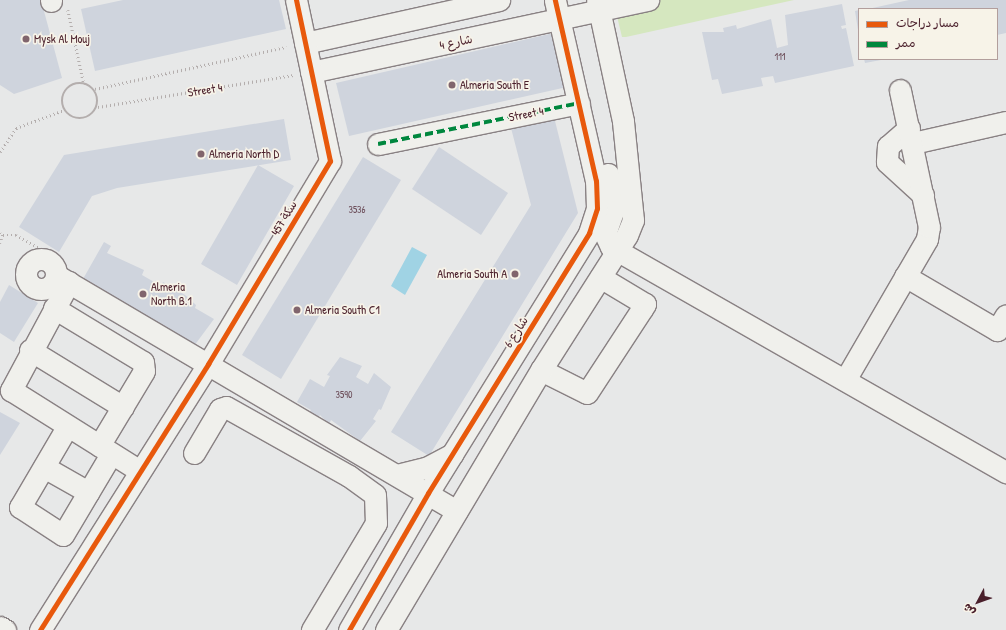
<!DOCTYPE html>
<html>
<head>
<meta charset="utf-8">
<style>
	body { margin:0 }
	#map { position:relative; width:1006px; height:630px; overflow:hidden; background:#e7e8e8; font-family:"Patrick Hand","Playpen Sans Arabic",sans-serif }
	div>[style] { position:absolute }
	.green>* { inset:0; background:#d5e7bf }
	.water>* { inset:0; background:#a0d3e4 }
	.building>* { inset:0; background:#cfd4dd }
	.path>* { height:2.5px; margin-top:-1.25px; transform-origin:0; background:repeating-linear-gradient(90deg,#b4aead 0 1px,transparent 0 4px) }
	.path>.ring { margin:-1.25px; padding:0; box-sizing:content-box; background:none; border:2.5px solid #b4aead; border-radius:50% }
	.roads { filter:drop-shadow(1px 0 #898183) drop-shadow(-1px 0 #898183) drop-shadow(0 1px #898183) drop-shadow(0 -1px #898183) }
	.minor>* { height:21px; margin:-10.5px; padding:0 10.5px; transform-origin:10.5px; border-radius:10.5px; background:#f0f0ec }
	.minor>.ring { margin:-10.5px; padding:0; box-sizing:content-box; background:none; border:21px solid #f0f0ec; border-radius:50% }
	.quiet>* { height:4px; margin-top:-2px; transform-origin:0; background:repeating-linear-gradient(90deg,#00873e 0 8px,transparent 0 12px) }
	.cycleway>* { height:5px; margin:-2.5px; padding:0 2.5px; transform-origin:2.5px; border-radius:2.5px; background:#e8590c }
	.dots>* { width:11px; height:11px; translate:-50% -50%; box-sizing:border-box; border:2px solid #f7f3e8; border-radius:50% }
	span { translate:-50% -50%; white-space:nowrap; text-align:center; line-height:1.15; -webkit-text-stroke:3.5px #f7f3e8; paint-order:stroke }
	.number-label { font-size:10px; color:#6b4c58 }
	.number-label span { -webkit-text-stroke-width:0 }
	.poi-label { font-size:12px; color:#4a1f2b }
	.left { translate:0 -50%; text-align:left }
	.right { translate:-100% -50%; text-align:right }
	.street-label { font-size:12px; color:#4a1f2b }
	.legend { position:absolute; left:858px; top:8px; width:140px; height:52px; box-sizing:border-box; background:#f7f3e8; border:1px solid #b29e9c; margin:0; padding:5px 7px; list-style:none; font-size:12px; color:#4a1f2b }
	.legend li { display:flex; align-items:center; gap:8px; height:20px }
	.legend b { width:20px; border:1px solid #b29e9c }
	.north { position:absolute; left:958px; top:582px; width:40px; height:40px; -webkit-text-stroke:3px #f7f3e8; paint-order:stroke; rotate:229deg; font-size:11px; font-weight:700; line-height:16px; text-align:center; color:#4a1f2b }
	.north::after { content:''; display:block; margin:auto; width:14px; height:18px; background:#4a1f2b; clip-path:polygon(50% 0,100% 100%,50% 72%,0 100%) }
</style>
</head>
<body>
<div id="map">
	<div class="green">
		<i style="clip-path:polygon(613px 0,794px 0,626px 37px,622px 37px)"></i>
	</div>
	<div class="water">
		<i style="clip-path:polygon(412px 247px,427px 255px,405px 295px,391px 286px)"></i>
	</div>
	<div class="building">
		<i style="clip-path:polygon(0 0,41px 0,62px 78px,14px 94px,0 85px)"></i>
		<i style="clip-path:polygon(123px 0,279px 0,286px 29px,95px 71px,81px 9px)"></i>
		<i style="clip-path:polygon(909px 0,1006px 0,1006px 33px,997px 35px,997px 9px,868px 9px)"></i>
		<i style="clip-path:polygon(842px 4px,846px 25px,841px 26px,842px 29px,846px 28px,854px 66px,775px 83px,773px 76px,761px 78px,763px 86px,722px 94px,718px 79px,712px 80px,702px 32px,724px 32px,723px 28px,736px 25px,737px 29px,771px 19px,777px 48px,788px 45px,785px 15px)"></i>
		<i style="clip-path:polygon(859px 10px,859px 30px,858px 30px,855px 11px)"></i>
		<i style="clip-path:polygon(554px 33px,567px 87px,349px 136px,336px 83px)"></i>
		<i style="clip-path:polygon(864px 59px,880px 59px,881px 60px,865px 63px)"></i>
		<i style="clip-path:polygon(554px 117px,578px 213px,429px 456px,391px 432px,531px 205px,511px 128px)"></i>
		<i style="clip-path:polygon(284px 119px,291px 160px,117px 188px,92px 196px,59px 252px,19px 227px,64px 155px)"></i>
		<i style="clip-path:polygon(439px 147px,508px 193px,481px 235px,412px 189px)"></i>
		<i style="clip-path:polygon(363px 157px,401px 180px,281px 379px,242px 355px)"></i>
		<i style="clip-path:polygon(258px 165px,294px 186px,237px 285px,201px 264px)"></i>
		<i style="clip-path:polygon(104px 242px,111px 246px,107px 253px,144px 270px,142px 275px,161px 286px,163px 282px,185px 295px,196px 305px,195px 308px,214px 319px,194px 346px,91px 288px,93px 285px,83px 279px)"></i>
		<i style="clip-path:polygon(9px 285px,38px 303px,14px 342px,0 333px,0 302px)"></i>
		<i style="clip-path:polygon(340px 357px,362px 366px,356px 377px,368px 384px,374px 373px,391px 387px,381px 410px,379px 409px,373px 419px,376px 421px,360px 441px,331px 420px,329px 424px,320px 415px,318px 418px,309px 413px,311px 410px,297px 402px,310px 379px,324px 387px,330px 376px,327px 375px)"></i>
		<i style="clip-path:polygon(0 412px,20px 423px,0 455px)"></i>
	</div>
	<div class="path">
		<i style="left:68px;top:10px;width:76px;rotate:77.8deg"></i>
		<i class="ring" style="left:62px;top:83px;width:33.5px;height:33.5px"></i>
		<i style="left:95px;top:89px;width:196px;rotate:-12.4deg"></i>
		<i style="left:98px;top:107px;width:198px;rotate:-9.3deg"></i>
		<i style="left:0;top:152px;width:29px;rotate:-56deg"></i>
		<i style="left:16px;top:128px;width:51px;rotate:-20.6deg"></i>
		<i style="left:0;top:233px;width:4px;rotate:34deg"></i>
		<i style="left:3px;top:235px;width:9px;rotate:111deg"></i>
		<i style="left:3px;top:235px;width:13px"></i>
		<i style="left:16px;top:235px;width:39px;rotate:29deg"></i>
		<i style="left:50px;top:254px;width:3px;rotate:108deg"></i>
	</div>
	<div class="roads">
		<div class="minor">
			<i style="left:51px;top:0;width:1px;rotate:90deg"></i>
			<i style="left:305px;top:43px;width:199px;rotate:-12.5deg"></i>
			<i style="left:311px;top:72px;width:345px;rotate:-12.1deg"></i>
			<i style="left:909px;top:128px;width:28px;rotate:139deg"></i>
			<i style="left:888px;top:146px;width:16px;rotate:94deg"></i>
			<i style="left:887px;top:162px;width:49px;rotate:42.5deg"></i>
			<i style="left:913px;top:143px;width:95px;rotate:-12.7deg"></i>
			<i style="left:378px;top:144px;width:205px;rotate:-11.5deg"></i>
			<i style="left:608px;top:174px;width:37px;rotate:82deg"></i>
			<i style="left:613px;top:211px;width:24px;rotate:109deg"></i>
			<i style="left:605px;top:234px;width:14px;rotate:65deg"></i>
			<i style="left:611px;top:247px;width:455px;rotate:29.7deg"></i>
			<i class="ring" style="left:26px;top:259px;width:9px;height:9px"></i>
			<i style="left:56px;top:275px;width:465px;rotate:30.5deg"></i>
			<i style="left:905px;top:276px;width:107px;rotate:30.4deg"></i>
			<i style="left:997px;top:330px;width:17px;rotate:-59deg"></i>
			<i style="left:69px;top:282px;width:123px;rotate:118.2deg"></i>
			<i style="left:11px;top:390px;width:152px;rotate:32.1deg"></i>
			<i style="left:54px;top:308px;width:104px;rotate:31.2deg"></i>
			<i style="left:143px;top:362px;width:9px;rotate:84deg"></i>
			<i style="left:144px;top:371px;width:87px;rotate:121deg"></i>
			<i style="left:30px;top:350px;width:109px;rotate:31.5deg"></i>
			<i style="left:541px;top:370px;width:51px;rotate:26.6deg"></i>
			<i style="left:587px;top:393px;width:100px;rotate:-56.8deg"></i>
			<i style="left:642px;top:309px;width:6px;rotate:-59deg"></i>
			<i style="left:645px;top:304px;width:52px;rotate:-149deg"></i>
			<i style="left:845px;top:380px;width:163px;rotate:-59.8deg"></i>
			<i style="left:927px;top:239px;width:12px;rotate:-81deg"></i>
			<i style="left:929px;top:227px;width:140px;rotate:-102deg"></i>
			<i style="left:67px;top:427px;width:93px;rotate:120.4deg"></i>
			<i style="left:20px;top:507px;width:51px;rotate:33.1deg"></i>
			<i style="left:63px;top:535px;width:94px;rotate:-59.3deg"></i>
			<i style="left:194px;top:453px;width:51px;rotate:-59.4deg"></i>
			<i style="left:220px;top:409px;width:6px;rotate:-18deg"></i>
			<i style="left:226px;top:407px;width:141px;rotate:29.3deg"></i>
			<i style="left:349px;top:476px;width:32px;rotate:36deg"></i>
			<i style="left:375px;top:495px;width:28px;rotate:88deg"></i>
			<i style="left:376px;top:523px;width:125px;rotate:120.9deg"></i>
			<i style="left:44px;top:467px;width:51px;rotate:29.6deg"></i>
			<i style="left:397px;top:475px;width:30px;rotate:-14deg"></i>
			<i style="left:426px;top:468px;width:30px;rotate:-28deg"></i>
			<i style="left:0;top:627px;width:6px;rotate:31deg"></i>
			<i style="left:40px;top:630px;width:315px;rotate:-57.7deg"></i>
			<i style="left:208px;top:364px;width:237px;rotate:-59deg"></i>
			<i style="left:330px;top:161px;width:165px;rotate:-101.9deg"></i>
			<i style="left:349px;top:630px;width:158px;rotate:-60deg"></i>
			<i style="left:428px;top:493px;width:306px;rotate:-58.2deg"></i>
			<i style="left:589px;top:233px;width:26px;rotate:-72deg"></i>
			<i style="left:597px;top:208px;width:27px;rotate:-92deg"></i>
			<i style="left:596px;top:181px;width:186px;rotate:-102.8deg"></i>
			<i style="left:386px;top:630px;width:303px;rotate:-59.2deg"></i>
			<i style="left:541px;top:370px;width:160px;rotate:-57.5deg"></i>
			<i style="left:627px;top:235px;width:16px;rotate:-68deg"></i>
			<i style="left:633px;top:220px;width:100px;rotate:-95.8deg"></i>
			<i style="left:623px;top:121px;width:124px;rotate:-102.1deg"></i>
		</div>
	</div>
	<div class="quiet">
		<i style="left:378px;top:144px;width:205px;rotate:-11.5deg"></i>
	</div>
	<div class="cycleway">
		<i style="left:40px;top:630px;width:315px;rotate:-57.7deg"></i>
		<i style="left:208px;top:364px;width:237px;rotate:-59deg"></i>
		<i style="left:330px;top:161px;width:165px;rotate:-101.9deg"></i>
		<i style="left:349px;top:630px;width:158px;rotate:-60deg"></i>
		<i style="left:428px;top:493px;width:306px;rotate:-58.2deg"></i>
		<i style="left:589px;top:233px;width:26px;rotate:-72deg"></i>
		<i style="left:597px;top:208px;width:27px;rotate:-92deg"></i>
		<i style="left:596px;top:181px;width:186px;rotate:-102.8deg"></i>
	</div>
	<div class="dots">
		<i style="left:26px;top:39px;background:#81656d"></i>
		<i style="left:452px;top:85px;background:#81656d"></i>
		<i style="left:201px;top:154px;background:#81656d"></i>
		<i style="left:515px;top:274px;background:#81656d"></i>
		<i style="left:143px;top:294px;background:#81656d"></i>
		<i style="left:297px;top:310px;background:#81656d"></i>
	</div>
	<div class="number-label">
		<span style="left:780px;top:57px">111</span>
		<span style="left:357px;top:210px">3536</span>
		<span style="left:344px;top:395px">3590</span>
	</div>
	<div class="poi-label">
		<span class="left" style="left:34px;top:39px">Mysk Al Mouj</span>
		<span class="left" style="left:460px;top:85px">Almeria South E</span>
		<span class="left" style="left:209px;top:154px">Almeria North D</span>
		<span class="right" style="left:507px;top:274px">Almeria South A</span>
		<span class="left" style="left:151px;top:294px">Almeria<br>North B.1</span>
		<span class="left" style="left:305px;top:310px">Almeria South C1</span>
	</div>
	<div class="street-label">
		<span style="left:456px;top:42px;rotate:-12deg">شارع 4</span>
		<span style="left:205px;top:90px;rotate:-9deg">Street 4</span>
		<span style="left:526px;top:114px;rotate:-11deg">Street 4</span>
		<span style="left:284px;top:218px;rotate:-59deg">سكة 457</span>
		<span style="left:516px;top:332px;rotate:-58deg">شارع 6</span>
	</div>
	<ul class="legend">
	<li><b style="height:5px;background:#e8590c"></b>مسار دراجات</li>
	<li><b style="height:5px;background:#00873e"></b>ممر</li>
	</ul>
	<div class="north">ش</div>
</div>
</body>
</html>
